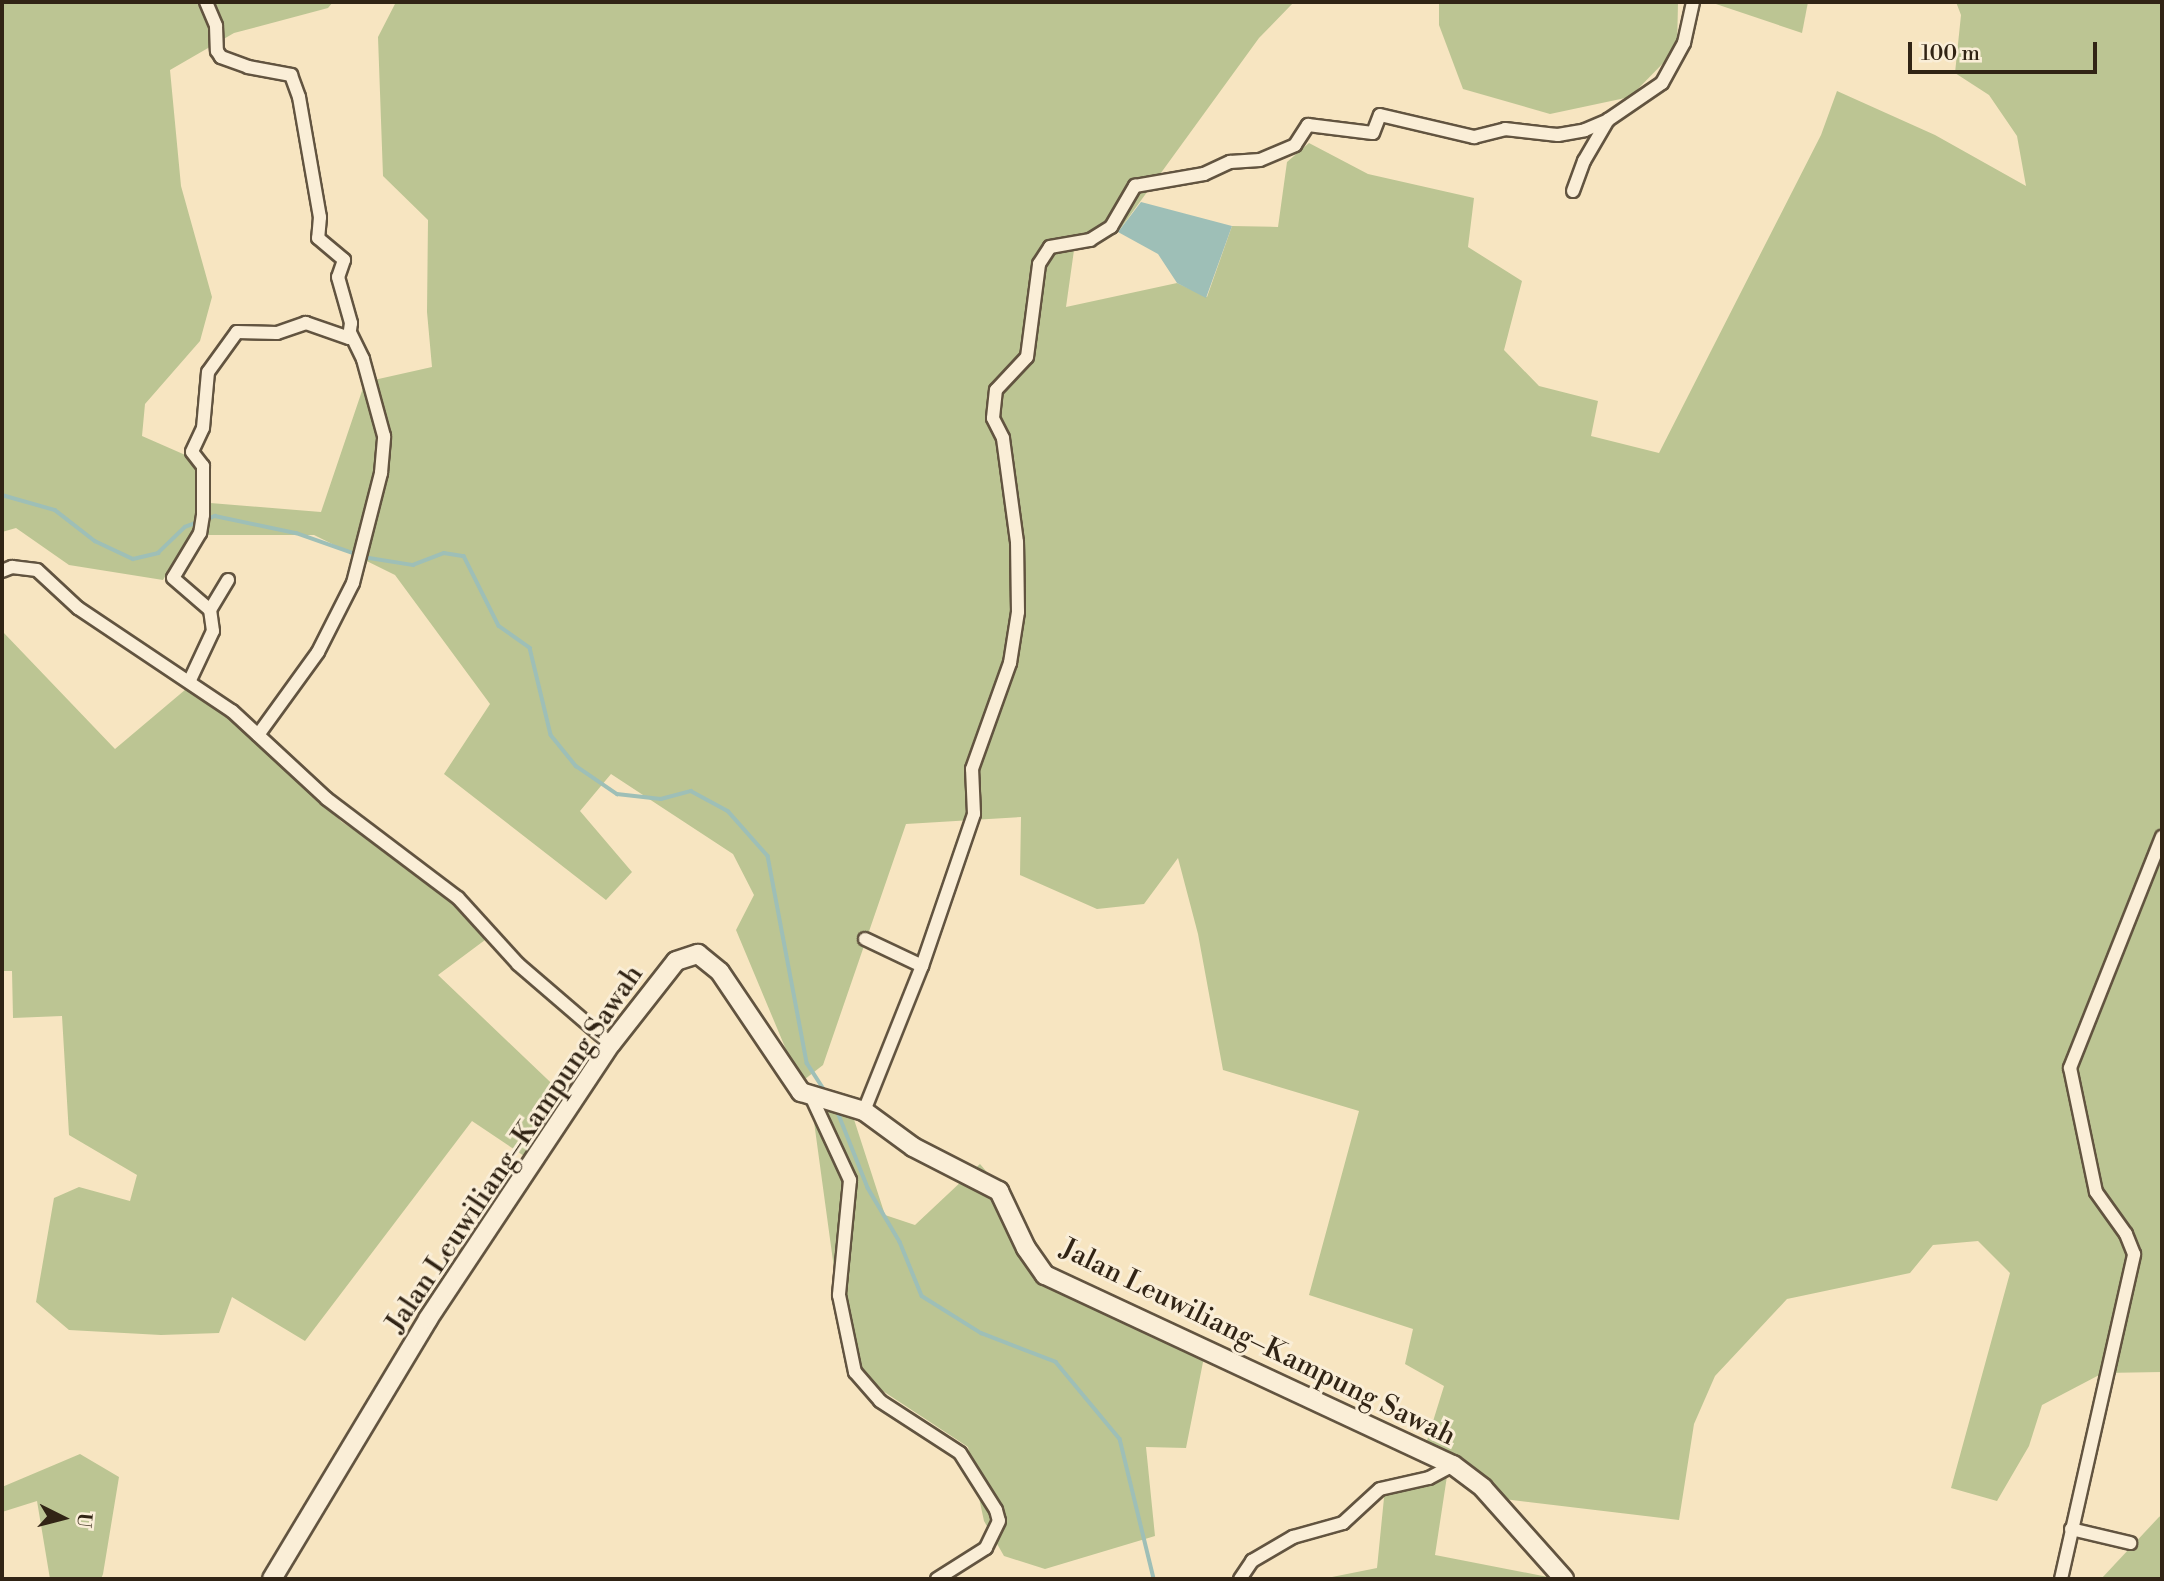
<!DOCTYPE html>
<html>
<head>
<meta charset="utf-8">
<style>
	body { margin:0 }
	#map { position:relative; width:2164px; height:1581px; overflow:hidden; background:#f7e5c1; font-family:"Libre Bodoni",serif }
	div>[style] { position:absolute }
	.green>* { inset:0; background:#bcc593 }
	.water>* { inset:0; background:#9ebfb7 }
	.stream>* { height:3.5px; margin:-1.75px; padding:0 1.75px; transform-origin:1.75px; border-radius:1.75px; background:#9ebfb7 }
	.roads { filter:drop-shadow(2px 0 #625440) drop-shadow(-2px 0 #625440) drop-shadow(0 2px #625440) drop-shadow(0 -2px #625440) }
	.street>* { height:12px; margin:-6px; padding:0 6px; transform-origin:6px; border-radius:6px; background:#faeed7 }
	.secondary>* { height:18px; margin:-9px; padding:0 9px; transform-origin:9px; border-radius:9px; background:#faeed7 }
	span { translate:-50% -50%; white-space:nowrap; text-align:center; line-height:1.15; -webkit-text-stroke:6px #faeed7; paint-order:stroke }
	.street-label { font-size:28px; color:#312415 }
	.frame { position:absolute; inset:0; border:4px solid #312415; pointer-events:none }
	.north { position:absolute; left:28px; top:1483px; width:70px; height:70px; -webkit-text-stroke:5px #faeed7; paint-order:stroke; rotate:96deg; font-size:19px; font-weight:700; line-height:28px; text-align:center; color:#312415 }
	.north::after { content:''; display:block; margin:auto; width:24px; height:32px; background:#312415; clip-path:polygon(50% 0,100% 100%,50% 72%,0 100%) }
	.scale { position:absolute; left:1908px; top:42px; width:189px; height:32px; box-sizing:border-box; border:4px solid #312415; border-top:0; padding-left:9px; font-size:21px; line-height:24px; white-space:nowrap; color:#312415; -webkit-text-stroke:5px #faeed7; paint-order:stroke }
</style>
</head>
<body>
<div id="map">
	<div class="green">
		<i style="clip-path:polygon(2px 2px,333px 2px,328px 8px,234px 33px,170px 70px,181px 186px,212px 297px,200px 341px,145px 404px,142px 436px,199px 461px,198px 502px,321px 512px,365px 382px,432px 367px,427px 312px,428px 220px,383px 176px,378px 37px,396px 2px,1294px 2px,1259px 38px,1118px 232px,1075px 243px,1066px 307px,1177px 283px,1207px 297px,1232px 226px,1278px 227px,1287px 162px,1309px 143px,1368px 174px,1474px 198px,1468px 247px,1522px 281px,1504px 350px,1539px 386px,1598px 401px,1591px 436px,1659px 453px,1821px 135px,1837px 91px,1935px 135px,2026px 186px,2017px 136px,1989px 95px,1955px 73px,1961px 15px,1956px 2px,2162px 2px,2162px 1372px,2103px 1373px,2042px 1405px,2029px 1446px,1997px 1501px,1951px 1488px,2010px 1273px,1978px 1241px,1933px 1245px,1910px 1273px,1787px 1299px,1715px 1376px,1694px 1424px,1679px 1520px,1504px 1499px,1449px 1463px,1435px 1555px,1558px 1579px,1322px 1579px,1377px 1568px,1385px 1488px,1448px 1463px,1425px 1447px,1444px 1386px,1405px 1364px,1413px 1329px,1309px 1295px,1359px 1111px,1223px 1070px,1198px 934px,1178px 858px,1144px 904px,1097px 909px,1020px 875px,1021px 817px,906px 824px,823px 1065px,800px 1083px,736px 930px,754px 895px,733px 854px,611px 774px,580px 811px,632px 872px,606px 900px,444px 774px,490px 704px,395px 575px,314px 535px,190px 535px,163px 580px,69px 565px,16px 528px,2px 532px)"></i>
		<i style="clip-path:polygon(1439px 2px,1678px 2px,1677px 49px,1630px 97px,1550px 114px,1463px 89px,1439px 25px)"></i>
		<i style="clip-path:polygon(1710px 2px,1808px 2px,1802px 33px)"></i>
		<i style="clip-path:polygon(3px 632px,115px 749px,192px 684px,342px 822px,439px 886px,485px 940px,438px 975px,568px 1099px,530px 1160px,472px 1121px,305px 1341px,232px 1297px,219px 1333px,161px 1335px,69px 1330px,36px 1302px,54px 1198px,79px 1187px,130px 1201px,137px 1175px,69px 1135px,62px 1016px,13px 1018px,12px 971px,2px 971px)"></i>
		<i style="clip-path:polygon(849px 1104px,885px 1215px,915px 1225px,980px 1164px,1014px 1204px,1037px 1273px,1205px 1352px,1186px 1448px,1146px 1447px,1155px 1536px,1045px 1569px,1004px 1556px,984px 1521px,968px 1447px,860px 1376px,839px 1305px,812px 1107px)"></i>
		<i style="clip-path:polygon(80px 1454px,119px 1477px,103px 1574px,101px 1579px,50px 1579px,37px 1501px,2px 1512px,2px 1487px)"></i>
		<i style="clip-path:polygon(2162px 1515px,2162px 1579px,2101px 1579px,2159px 1517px)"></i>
	</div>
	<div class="water">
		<i style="clip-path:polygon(1141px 202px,1232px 226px,1206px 298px,1177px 283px,1158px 254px,1118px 232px)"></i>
	</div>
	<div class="stream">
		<i style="left:2px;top:495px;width:55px;rotate:15.8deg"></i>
		<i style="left:55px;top:510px;width:51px;rotate:37.8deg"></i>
		<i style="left:95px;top:541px;width:42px;rotate:25.3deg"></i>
		<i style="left:133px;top:559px;width:26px;rotate:-13deg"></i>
		<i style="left:158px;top:553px;width:37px;rotate:-44deg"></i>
		<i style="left:185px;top:527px;width:14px;rotate:-21deg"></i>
		<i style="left:205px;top:520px;width:11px;rotate:-22deg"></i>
		<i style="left:215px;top:516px;width:83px;rotate:11.9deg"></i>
		<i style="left:296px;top:533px;width:64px;rotate:19.3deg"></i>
		<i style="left:363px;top:557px;width:51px;rotate:9.1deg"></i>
		<i style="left:413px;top:565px;width:33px;rotate:-21deg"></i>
		<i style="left:444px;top:553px;width:20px;rotate:9deg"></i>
		<i style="left:464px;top:556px;width:78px;rotate:63.4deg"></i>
		<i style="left:499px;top:626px;width:38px;rotate:35deg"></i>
		<i style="left:530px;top:648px;width:89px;rotate:76.4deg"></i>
		<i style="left:551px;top:735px;width:40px;rotate:51deg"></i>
		<i style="left:576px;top:766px;width:50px;rotate:34.3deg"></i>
		<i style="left:617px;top:794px;width:44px;rotate:6.5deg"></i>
		<i style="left:661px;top:799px;width:31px;rotate:-15deg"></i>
		<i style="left:691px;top:791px;width:42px;rotate:28.4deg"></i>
		<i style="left:728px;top:811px;width:60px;rotate:48.4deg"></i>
		<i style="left:768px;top:856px;width:211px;rotate:79.3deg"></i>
		<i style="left:807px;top:1063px;width:33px;rotate:57deg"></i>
		<i style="left:837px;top:1110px;width:84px;rotate:68.3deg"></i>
		<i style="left:868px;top:1188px;width:63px;rotate:59.3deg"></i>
		<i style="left:900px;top:1242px;width:58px;rotate:67.8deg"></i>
		<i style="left:922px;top:1296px;width:70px;rotate:32.1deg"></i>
		<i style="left:981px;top:1333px;width:80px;rotate:21.1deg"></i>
		<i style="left:1056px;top:1362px;width:100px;rotate:50.3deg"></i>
		<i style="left:1120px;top:1439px;width:144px;rotate:76.3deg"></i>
		<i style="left:1220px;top:1579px;width:15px"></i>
		<i style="left:1243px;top:1579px;width:82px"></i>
	</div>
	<div class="roads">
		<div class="street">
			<i style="left:206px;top:2px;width:26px;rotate:67deg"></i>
			<i style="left:216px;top:26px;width:25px;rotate:88deg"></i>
			<i style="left:217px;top:51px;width:7px;rotate:56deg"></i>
			<i style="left:221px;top:57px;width:29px;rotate:20deg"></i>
			<i style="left:248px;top:67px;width:44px;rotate:10.5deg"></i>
			<i style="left:291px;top:75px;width:23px;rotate:70deg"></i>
			<i style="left:299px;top:97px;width:122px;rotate:80.1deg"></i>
			<i style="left:320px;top:217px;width:21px;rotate:95deg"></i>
			<i style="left:318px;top:238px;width:34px;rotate:40deg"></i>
			<i style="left:344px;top:260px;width:18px;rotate:109deg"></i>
			<i style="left:338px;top:277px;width:48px;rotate:74.2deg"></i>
			<i style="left:351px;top:323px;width:15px;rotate:98deg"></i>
			<i style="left:349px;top:338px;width:46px;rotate:-160.8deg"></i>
			<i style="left:306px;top:323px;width:31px;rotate:161deg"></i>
			<i style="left:277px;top:333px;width:40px;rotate:-178.6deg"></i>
			<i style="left:237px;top:332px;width:49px;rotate:125.9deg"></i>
			<i style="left:208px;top:372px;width:56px;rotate:95.1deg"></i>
			<i style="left:203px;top:428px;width:26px;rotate:115deg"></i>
			<i style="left:192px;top:452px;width:18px;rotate:52deg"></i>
			<i style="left:203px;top:466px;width:49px;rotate:90deg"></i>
			<i style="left:203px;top:515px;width:18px;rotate:99deg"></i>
			<i style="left:200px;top:533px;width:52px;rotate:121deg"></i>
			<i style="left:173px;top:578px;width:49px;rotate:40.9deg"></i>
			<i style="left:1573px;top:191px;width:32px;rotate:-70deg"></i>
			<i style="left:1584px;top:161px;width:48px;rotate:-59.7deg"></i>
			<i style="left:2px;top:571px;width:11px;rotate:-22deg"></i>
			<i style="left:12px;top:567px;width:25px;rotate:7deg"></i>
			<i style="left:37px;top:570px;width:56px;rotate:42.8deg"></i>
			<i style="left:78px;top:608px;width:185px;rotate:33.8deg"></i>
			<i style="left:232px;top:711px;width:129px;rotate:42.8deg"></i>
			<i style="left:327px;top:799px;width:164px;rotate:37.1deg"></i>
			<i style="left:458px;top:898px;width:89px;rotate:47.7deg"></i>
			<i style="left:518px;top:964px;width:123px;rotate:40.7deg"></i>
			<i style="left:190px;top:680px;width:54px;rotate:-64.9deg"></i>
			<i style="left:213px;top:631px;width:21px;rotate:-98deg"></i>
			<i style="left:210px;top:610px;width:35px;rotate:-59deg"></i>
			<i style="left:258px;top:735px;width:102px;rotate:-54.1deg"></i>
			<i style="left:318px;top:652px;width:77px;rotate:-63.1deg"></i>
			<i style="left:353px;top:583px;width:114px;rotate:-75.7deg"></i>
			<i style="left:381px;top:473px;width:37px;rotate:-85deg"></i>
			<i style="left:384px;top:436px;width:80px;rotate:-105.3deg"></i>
			<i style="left:363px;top:359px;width:28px;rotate:-116deg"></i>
			<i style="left:865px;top:939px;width:63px;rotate:25.3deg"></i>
			<i style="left:811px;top:1096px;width:93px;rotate:65.1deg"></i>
			<i style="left:850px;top:1180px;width:116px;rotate:95.5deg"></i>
			<i style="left:839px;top:1295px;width:79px;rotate:78.3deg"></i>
			<i style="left:855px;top:1372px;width:38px;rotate:49deg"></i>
			<i style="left:880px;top:1401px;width:95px;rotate:33deg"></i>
			<i style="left:960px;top:1453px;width:67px;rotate:57.7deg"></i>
			<i style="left:996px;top:1510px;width:11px;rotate:75deg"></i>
			<i style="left:999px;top:1521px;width:30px;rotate:116deg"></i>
			<i style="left:986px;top:1548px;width:58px;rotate:147.7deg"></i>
			<i style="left:864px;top:1111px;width:156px;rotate:-68.2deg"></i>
			<i style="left:922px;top:966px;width:161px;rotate:-71.1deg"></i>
			<i style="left:974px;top:814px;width:45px;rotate:-92.5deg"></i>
			<i style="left:972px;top:769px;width:113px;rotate:-70.3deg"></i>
			<i style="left:1010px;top:663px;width:52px;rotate:-81.1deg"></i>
			<i style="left:1018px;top:612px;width:70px;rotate:-90.8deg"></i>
			<i style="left:1017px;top:542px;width:105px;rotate:-97.7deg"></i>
			<i style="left:1003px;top:438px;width:22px;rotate:-117deg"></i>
			<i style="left:993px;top:418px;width:28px;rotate:-84deg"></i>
			<i style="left:996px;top:390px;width:45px;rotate:-46.8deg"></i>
			<i style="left:1027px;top:357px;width:94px;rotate:-82.6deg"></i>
			<i style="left:1039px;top:264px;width:20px;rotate:-57deg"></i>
			<i style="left:1050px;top:247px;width:41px;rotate:-9.9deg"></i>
			<i style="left:1090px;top:240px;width:25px;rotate:-32deg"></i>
			<i style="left:1111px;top:227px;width:48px;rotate:-59.7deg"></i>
			<i style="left:1135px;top:186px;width:70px;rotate:-9.9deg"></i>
			<i style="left:1204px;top:174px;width:29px;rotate:-25deg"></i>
			<i style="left:1230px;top:162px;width:30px;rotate:-4deg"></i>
			<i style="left:1260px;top:160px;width:38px;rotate:-23deg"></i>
			<i style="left:1295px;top:145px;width:24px;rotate:-57deg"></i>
			<i style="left:1308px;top:125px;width:65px;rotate:7deg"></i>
			<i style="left:1373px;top:133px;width:19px;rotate:-69deg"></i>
			<i style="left:1380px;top:115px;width:97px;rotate:13.2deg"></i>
			<i style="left:1474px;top:137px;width:32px;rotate:-14deg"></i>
			<i style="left:1505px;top:129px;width:53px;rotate:6.5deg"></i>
			<i style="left:1558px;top:135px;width:27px;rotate:-10deg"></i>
			<i style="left:1585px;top:130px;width:25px;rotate:-23deg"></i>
			<i style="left:1608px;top:120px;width:65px;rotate:-34.4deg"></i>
			<i style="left:1662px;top:83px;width:46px;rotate:-61.2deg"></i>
			<i style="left:1684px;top:43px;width:42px;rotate:-77.6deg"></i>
			<i style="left:2071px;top:1529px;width:61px;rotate:13.3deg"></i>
			<i style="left:1240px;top:1579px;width:22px;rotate:-56deg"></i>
			<i style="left:1252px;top:1561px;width:48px;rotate:-30.3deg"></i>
			<i style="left:1293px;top:1537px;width:52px;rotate:-15.6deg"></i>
			<i style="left:1343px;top:1523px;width:50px;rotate:-42.6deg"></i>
			<i style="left:1380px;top:1489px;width:50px;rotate:-12.7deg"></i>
			<i style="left:1429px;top:1478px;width:27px;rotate:-28deg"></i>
			<i style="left:2061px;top:1579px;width:333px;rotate:-77.3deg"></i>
			<i style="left:2134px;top:1254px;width:22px;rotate:-112deg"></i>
			<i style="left:2126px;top:1234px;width:52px;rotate:-125.5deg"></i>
			<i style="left:2096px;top:1192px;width:127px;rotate:-101.8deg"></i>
			<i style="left:2070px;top:1068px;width:249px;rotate:-68.3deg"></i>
		</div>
		<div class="secondary">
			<i style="left:272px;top:1579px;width:303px;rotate:-59deg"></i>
			<i style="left:428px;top:1319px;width:330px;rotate:-56.4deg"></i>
			<i style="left:611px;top:1044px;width:105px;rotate:-51.9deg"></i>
			<i style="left:676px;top:961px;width:23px;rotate:-18deg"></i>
			<i style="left:698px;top:954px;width:28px;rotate:39deg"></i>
			<i style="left:720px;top:972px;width:145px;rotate:56deg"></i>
			<i style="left:801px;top:1092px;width:66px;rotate:16.8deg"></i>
			<i style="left:864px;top:1111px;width:61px;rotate:36.3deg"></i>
			<i style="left:913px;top:1147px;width:97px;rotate:27.1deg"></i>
			<i style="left:999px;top:1191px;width:63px;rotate:64.7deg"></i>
			<i style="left:1026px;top:1248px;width:33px;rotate:55deg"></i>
			<i style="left:1045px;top:1275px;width:450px;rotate:25deg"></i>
			<i style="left:1453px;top:1465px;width:38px;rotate:37deg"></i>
			<i style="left:1483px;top:1488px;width:122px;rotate:48.3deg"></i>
		</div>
	</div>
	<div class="street-label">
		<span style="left:515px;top:1149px;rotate:-56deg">Jalan Leuwiliang–Kampung Sawah</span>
		<span style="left:1258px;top:1343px;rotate:26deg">Jalan Leuwiliang–Kampung Sawah</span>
	</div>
	<div class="frame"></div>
	<div class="north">U</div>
	<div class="scale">100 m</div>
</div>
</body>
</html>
